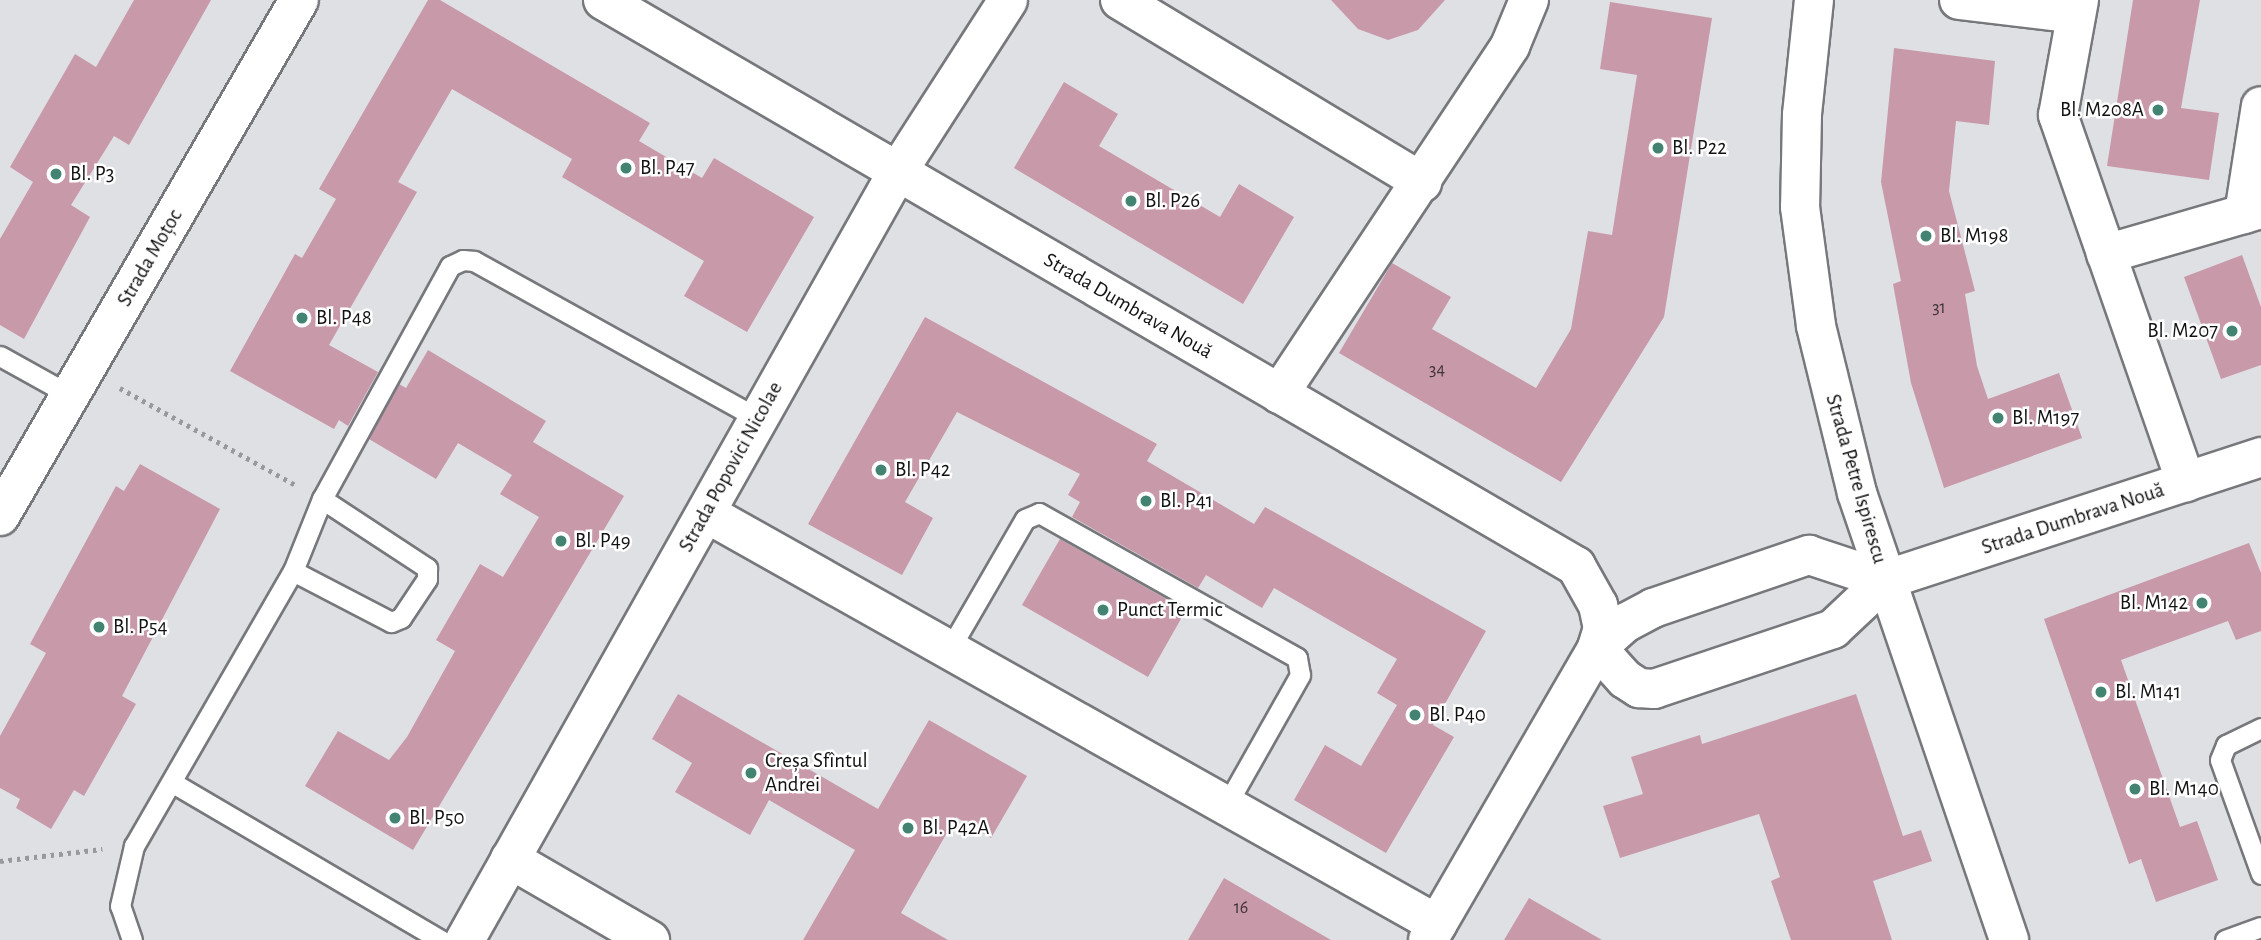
<!DOCTYPE html>
<html>
<head>
<meta charset="utf-8">
<style>
	body { margin:0 }
	#map { position:relative; width:2261px; height:940px; overflow:hidden; background:#dfe0e4; font-family:"Alegreya Sans",sans-serif }
	div>[style] { position:absolute }
	.building>* { inset:0; background:#c899a9 }
	.path>* { height:4.5px; margin-top:-2.25px; transform-origin:0; background:repeating-linear-gradient(90deg,#99999d 0 3.5px,transparent 0 8.5px) }
	.roads { filter:drop-shadow(2px 0 #77787c) drop-shadow(-2px 0 #77787c) drop-shadow(0 2px #77787c) drop-shadow(0 -2px #77787c) }
	.service>* { height:19px; margin:-9.5px; padding:0 9.5px; transform-origin:9.5px; border-radius:9.5px; background:#fff }
	.minor>* { height:38px; margin:-19px; padding:0 19px; transform-origin:19px; border-radius:19px; background:#fff }
	.tertiary>* { height:38px; margin:-19px; padding:0 19px; transform-origin:19px; border-radius:19px; background:#fff }
	.dots>* { width:19px; height:19px; translate:-50% -50%; box-sizing:border-box; border:4px solid #fff; border-radius:50% }
	span { translate:-50% -50%; white-space:nowrap; text-align:center; line-height:1.15; -webkit-text-stroke:5px #fff; paint-order:stroke }
	.number-label { font-size:18px; color:#403439 }
	.number-label span { -webkit-text-stroke-width:0 }
	.poi-label { font-size:21px; color:#121214 }
	.right { translate:-100% -50%; text-align:right }
	.left { translate:0 -50%; text-align:left }
	.street-label { font-size:21px; color:#121214 }
</style>
</head>
<body>
<div id="map">
	<div class="building">
		<i style="clip-path:polygon(134px 0,211px 0,129px 145px,114px 136px,71px 205px,90px 217px,24px 339px,0 325px,0 239px,33px 182px,10px 167px,75px 54px,96px 67px)"></i>
		<i style="clip-path:polygon(428px 0,440px 0,650px 123px,639px 141px,702px 178px,714px 158px,814px 217px,747px 332px,684px 296px,704px 261px,562px 177px,572px 159px,452px 89px,398px 182px,417px 192px,329px 345px,378px 372px,348px 426px,339px 420px,334px 429px,230px 371px,295px 254px,302px 258px,336px 199px,319px 189px)"></i>
		<i style="clip-path:polygon(1331px 0,1445px 0,1418px 30px,1388px 40px,1358px 29px)"></i>
		<i style="clip-path:polygon(2133px 0,2200px 0,2181px 108px,2219px 113px,2209px 180px,2107px 166px)"></i>
		<i style="clip-path:polygon(1610px 2px,1712px 18px,1664px 317px,1561px 482px,1339px 353px,1392px 263px,1451px 297px,1432px 329px,1536px 388px,1571px 329px,1588px 231px,1612px 235px,1637px 75px,1600px 69px)"></i>
		<i style="clip-path:polygon(1894px 48px,1995px 61px,1989px 125px,1956px 121px,1949px 191px,1975px 291px,1965px 294px,1977px 366px,1988px 399px,2059px 373px,2082px 438px,1944px 488px,1911px 383px,1893px 284px,1901px 281px,1881px 182px)"></i>
		<i style="clip-path:polygon(1064px 82px,1118px 114px,1099px 146px,1220px 217px,1239px 184px,1294px 217px,1243px 304px,1014px 168px)"></i>
		<i style="clip-path:polygon(2242px 255px,2261px 307px,2261px 365px,2221px 379px,2184px 277px)"></i>
		<i style="clip-path:polygon(925px 317px,1157px 444px,1147px 461px,1254px 524px,1265px 507px,1486px 631px,1433px 725px,1454px 737px,1386px 853px,1294px 800px,1325px 745px,1361px 766px,1397px 705px,1377px 693px,1397px 659px,1274px 588px,1262px 608px,1206px 575px,1198px 588px,1072px 517px,1080px 502px,1068px 495px,1080px 474px,957px 412px,905px 502px,933px 518px,902px 575px,808px 524px)"></i>
		<i style="clip-path:polygon(428px 350px,546px 421px,533px 442px,624px 496px,413px 850px,305px 786px,338px 731px,389px 760px,407px 737px,455px 651px,436px 640px,480px 564px,503px 577px,539px 517px,500px 494px,512px 475px,458px 443px,436px 479px,369px 439px,399px 384px,406px 388px)"></i>
		<i style="clip-path:polygon(140px 464px,220px 509px,122px 696px,136px 704px,84px 796px,74px 790px,51px 829px,16px 808px,20px 799px,0 788px,0 736px,46px 653px,30px 644px,116px 486px,124px 491px)"></i>
		<i style="clip-path:polygon(1060px 539px,1186px 610px,1148px 677px,1022px 605px)"></i>
		<i style="clip-path:polygon(2249px 543px,2261px 573px,2261px 631px,2236px 640px,2228px 621px,2121px 660px,2180px 827px,2197px 821px,2218px 880px,2156px 902px,2141px 859px,2129px 864px,2044px 619px)"></i>
		<i style="clip-path:polygon(678px 694px,878px 809px,929px 720px,1027px 776px,991px 838px,956px 817px,901px 913px,948px 940px,803px 940px,855px 850px,769px 800px,750px 835px,675px 792px,692px 763px,652px 739px)"></i>
		<i style="clip-path:polygon(1856px 694px,1903px 836px,1921px 830px,1932px 861px,1873px 881px,1892px 940px,1791px 940px,1771px 881px,1780px 877px,1759px 814px,1620px 858px,1603px 806px,1643px 794px,1631px 757px,1700px 735px,1702px 744px)"></i>
		<i style="clip-path:polygon(1224px 878px,1331px 940px,1188px 940px)"></i>
		<i style="clip-path:polygon(1529px 898px,1602px 940px,1504px 940px)"></i>
	</div>
	<div class="path">
		<i style="left:120px;top:388px;width:201px;rotate:28.9deg"></i>
		<i style="left:0;top:861px;width:103px;rotate:-6.7deg"></i>
	</div>
	<div class="roads">
		<div class="service">
			<i style="left:0;top:356px;width:80px;rotate:29.1deg"></i>
			<i style="left:322px;top:499px;width:266px;rotate:-61.2deg"></i>
			<i style="left:450px;top:266px;width:14px;rotate:-25deg"></i>
			<i style="left:463px;top:260px;width:11px;rotate:5deg"></i>
			<i style="left:474px;top:261px;width:326px;rotate:29deg"></i>
			<i style="left:949px;top:650px;width:151px;rotate:-59.9deg"></i>
			<i style="left:1025px;top:519px;width:15px;rotate:-23deg"></i>
			<i style="left:1039px;top:513px;width:296px;rotate:29.3deg"></i>
			<i style="left:1297px;top:658px;width:17px;rotate:80deg"></i>
			<i style="left:1300px;top:675px;width:150px;rotate:119.5deg"></i>
			<i style="left:2261px;top:728px;width:39px;rotate:154deg"></i>
			<i style="left:2226px;top:745px;width:16px;rotate:112deg"></i>
			<i style="left:2220px;top:760px;width:121px;rotate:70.2deg"></i>
			<i style="left:173px;top:783px;width:311px;rotate:30.4deg"></i>
			<i style="left:132px;top:940px;width:36px;rotate:-109deg"></i>
			<i style="left:120px;top:906px;width:62px;rotate:-76.9deg"></i>
			<i style="left:134px;top:846px;width:318px;rotate:-60deg"></i>
			<i style="left:293px;top:571px;width:78px;rotate:-68.1deg"></i>
			<i style="left:322px;top:499px;width:126px;rotate:33.3deg"></i>
			<i style="left:427px;top:568px;width:11px;rotate:90deg"></i>
			<i style="left:427px;top:579px;width:47px;rotate:123.7deg"></i>
			<i style="left:401px;top:618px;width:11px;rotate:158deg"></i>
			<i style="left:391px;top:622px;width:110px;rotate:-152.5deg"></i>
			<i style="left:2225px;top:940px;width:38px;rotate:-20deg"></i>
		</div>
		<div class="minor">
			<i style="left:603px;top:0;width:1126px;rotate:30.19deg"></i>
			<i style="left:1576px;top:566px;width:45px;rotate:60.6deg"></i>
			<i style="left:1598px;top:605px;width:24px;rotate:78deg"></i>
			<i style="left:1603px;top:628px;width:21px;rotate:107deg"></i>
			<i style="left:1120px;top:0;width:353px;rotate:31.1deg"></i>
			<i style="left:1959px;top:0;width:118px;rotate:6.8deg"></i>
			<i style="left:2079px;top:0;width:117px;rotate:100.3deg"></i>
			<i style="left:2058px;top:115px;width:389px;rotate:70.8deg"></i>
			<i style="left:2244px;top:214px;width:109px;rotate:-81.1deg"></i>
			<i style="left:2106px;top:254px;width:161px;rotate:-16.2deg"></i>
			<i style="left:1279px;top:394px;width:418px;rotate:-56.4deg"></i>
			<i style="left:1510px;top:46px;width:50px;rotate:-67.6deg"></i>
			<i style="left:706px;top:513px;width:839px;rotate:29.35deg"></i>
			<i style="left:0;top:516px;width:596px;rotate:-59.91deg"></i>
			<i style="left:510px;top:859px;width:162px;rotate:30.1deg"></i>
			<i style="left:465px;top:940px;width:883px;rotate:-60.62deg"></i>
			<i style="left:898px;top:171px;width:203px;rotate:-57.2deg"></i>
		</div>
		<div class="tertiary">
			<i style="left:1814px;top:0;width:116px;rotate:96deg"></i>
			<i style="left:1802px;top:115px;width:92px;rotate:91.2deg"></i>
			<i style="left:1800px;top:207px;width:120px;rotate:82.3deg"></i>
			<i style="left:1816px;top:326px;width:172px;rotate:76.2deg"></i>
			<i style="left:1857px;top:493px;width:472px;rotate:71.2deg"></i>
			<i style="left:1597px;top:648px;width:42px;rotate:47.9deg"></i>
			<i style="left:1625px;top:679px;width:17px;rotate:33deg"></i>
			<i style="left:1639px;top:688px;width:15px;rotate:4deg"></i>
			<i style="left:1654px;top:689px;width:189px;rotate:-18.5deg"></i>
			<i style="left:1833px;top:629px;width:71px;rotate:-43.3deg"></i>
			<i style="left:1885px;top:580px;width:396px;rotate:-18.1deg"></i>
			<i style="left:1428px;top:940px;width:337px;rotate:-59.9deg"></i>
			<i style="left:1597px;top:648px;width:38px;rotate:-42deg"></i>
			<i style="left:1625px;top:623px;width:32px;rotate:-28deg"></i>
			<i style="left:1653px;top:608px;width:165px;rotate:-18.8deg"></i>
			<i style="left:1809px;top:555px;width:80px;rotate:18.2deg"></i>
		</div>
	</div>
	<div class="dots">
		<i style="left:2158px;top:110px;background:#428372"></i>
		<i style="left:1658px;top:148px;background:#428372"></i>
		<i style="left:626px;top:168px;background:#428372"></i>
		<i style="left:56px;top:174px;background:#428372"></i>
		<i style="left:1131px;top:201px;background:#428372"></i>
		<i style="left:1926px;top:236px;background:#428372"></i>
		<i style="left:302px;top:318px;background:#428372"></i>
		<i style="left:2232px;top:331px;background:#428372"></i>
		<i style="left:1998px;top:418px;background:#428372"></i>
		<i style="left:881px;top:470px;background:#428372"></i>
		<i style="left:1146px;top:501px;background:#428372"></i>
		<i style="left:561px;top:541px;background:#428372"></i>
		<i style="left:2202px;top:603px;background:#428372"></i>
		<i style="left:1103px;top:610px;background:#428372"></i>
		<i style="left:99px;top:627px;background:#428372"></i>
		<i style="left:2101px;top:692px;background:#428372"></i>
		<i style="left:1415px;top:715px;background:#428372"></i>
		<i style="left:751px;top:773px;background:#428372"></i>
		<i style="left:2135px;top:789px;background:#428372"></i>
		<i style="left:395px;top:818px;background:#428372"></i>
		<i style="left:908px;top:828px;background:#428372"></i>
	</div>
	<div class="number-label">
		<span style="left:1939px;top:308px">31</span>
		<span style="left:1437px;top:370px">34</span>
		<span style="left:1241px;top:908px">16</span>
	</div>
	<div class="poi-label">
		<span class="right" style="left:2144px;top:110px">Bl. M208A</span>
		<span class="left" style="left:1672px;top:148px">Bl. P22</span>
		<span class="left" style="left:640px;top:168px">Bl. P47</span>
		<span class="left" style="left:70px;top:174px">Bl. P3</span>
		<span class="left" style="left:1145px;top:201px">Bl. P26</span>
		<span class="left" style="left:1940px;top:236px">Bl. M198</span>
		<span class="left" style="left:316px;top:318px">Bl. P48</span>
		<span class="right" style="left:2218px;top:331px">Bl. M207</span>
		<span class="left" style="left:2012px;top:418px">Bl. M197</span>
		<span class="left" style="left:895px;top:470px">Bl. P42</span>
		<span class="left" style="left:1160px;top:501px">Bl. P41</span>
		<span class="left" style="left:575px;top:541px">Bl. P49</span>
		<span class="right" style="left:2188px;top:603px">Bl. M142</span>
		<span class="left" style="left:1117px;top:610px">Punct Termic</span>
		<span class="left" style="left:113px;top:627px">Bl. P54</span>
		<span class="left" style="left:2115px;top:692px">Bl. M141</span>
		<span class="left" style="left:1429px;top:715px">Bl. P40</span>
		<span class="left" style="left:765px;top:773px">Creșa Sfîntul<br>Andrei</span>
		<span class="left" style="left:2149px;top:789px">Bl. M140</span>
		<span class="left" style="left:409px;top:818px">Bl. P50</span>
		<span class="left" style="left:922px;top:828px">Bl. P42A</span>
	</div>
	<div class="street-label">
		<span style="left:150px;top:258px;rotate:-60deg">Strada Moțoc</span>
		<span style="left:1128px;top:306px;rotate:30deg">Strada Dumbrava Nouă</span>
		<span style="left:731px;top:467px;rotate:-61deg">Strada Popovici Nicolae</span>
		<span style="left:1856px;top:479px;rotate:74deg">Strada Petre Ispirescu</span>
		<span style="left:2073px;top:519px;rotate:-18deg">Strada Dumbrava Nouă</span>
	</div>
</div>
</body>
</html>
